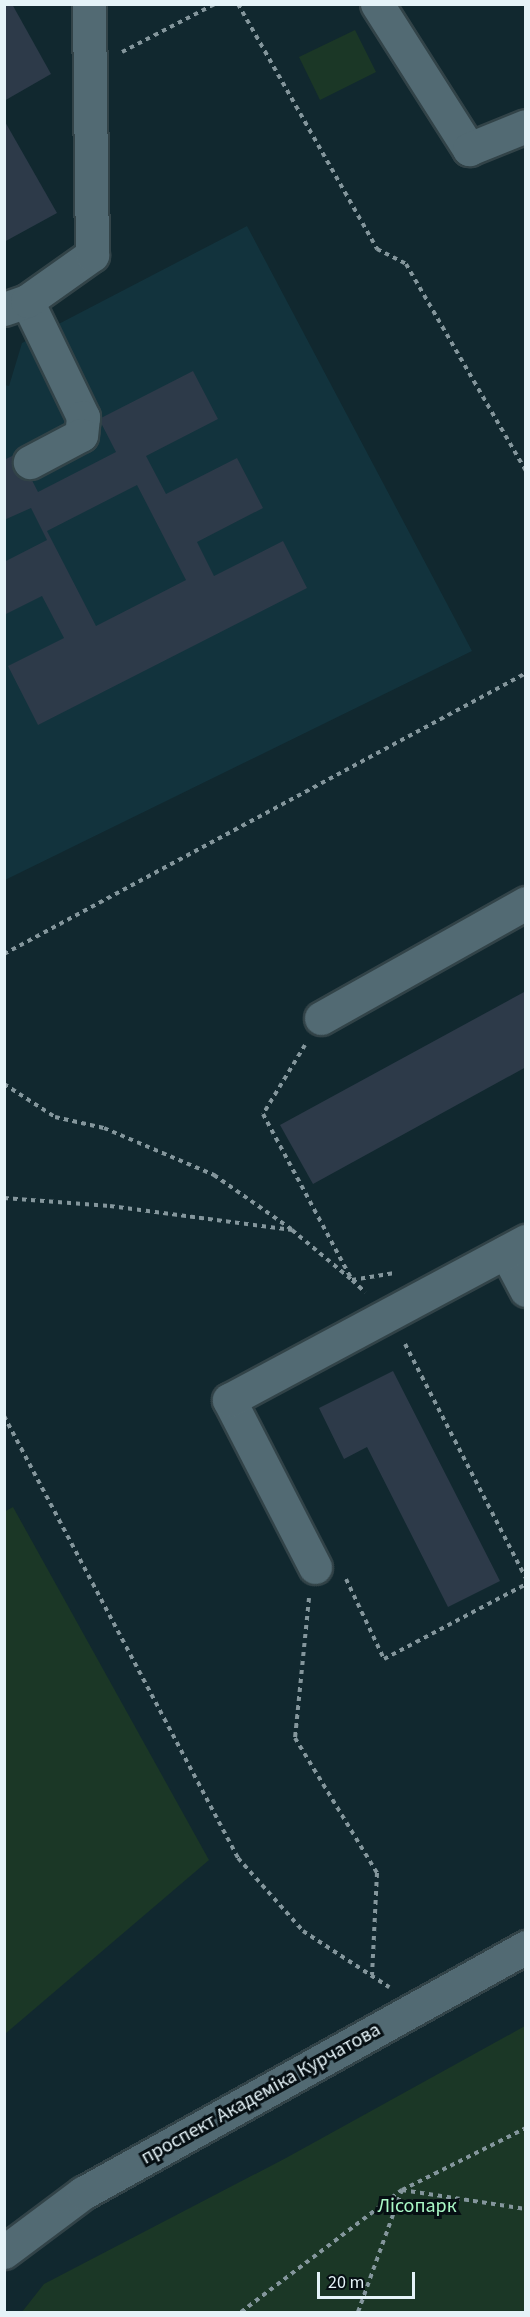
<!DOCTYPE html>
<html>
<head>
<meta charset="utf-8">
<style>
	body { margin:0 }
	#map { position:relative; width:530px; height:2317px; overflow:hidden; background:#11282f; font-family:"Source Sans 3",sans-serif }
	div>[style] { position:absolute }
	.built>* { inset:0; background:#12333d }
	.green>* { inset:0; background:#1b3726 }
	.building>* { inset:0; background:#2d3a49 }
	.path>* { height:4px; margin-top:-2px; transform-origin:0; background:repeating-linear-gradient(90deg,#84969c 0 4.5px,transparent 0 9px) }
	.roads { filter:drop-shadow(2px 0 #324348) drop-shadow(-2px 0 #324348) drop-shadow(0 2px #324348) drop-shadow(0 -2px #324348) }
	.minor>* { height:33px; margin:-16.5px; padding:0 16.5px; transform-origin:16.5px; border-radius:16.5px; background:#526a73 }
	span { translate:-50% -50%; white-space:nowrap; text-align:center; line-height:1.15; -webkit-text-stroke:6px #060f13; paint-order:stroke }
	.street-label { font-size:20px; color:#e5f3f8 }
	.park-label { font-size:20px; color:#aaf8c6 }
	.frame { position:absolute; inset:0; border:6px solid #e5f3f8; pointer-events:none }
	.scale { position:absolute; left:317px; top:2272px; width:98px; height:27px; box-sizing:border-box; border:3px solid #e5f3f8; border-top:0; padding-left:8px; font-size:18px; line-height:21px; white-space:nowrap; color:#e5f3f8; -webkit-text-stroke:4px #060f13; paint-order:stroke }
</style>
</head>
<body>
<div id="map">
	<div class="built">
		<i style="clip-path:polygon(247px 226px,472px 651px,5px 880px,5px 385px,9px 386px,22px 343px)"></i>
	</div>
	<div class="green">
		<i style="clip-path:polygon(355px 30px,376px 72px,320px 100px,299px 57px)"></i>
		<i style="clip-path:polygon(13px 1507px,209px 1860px,5px 2034px,4px 1512px)"></i>
		<i style="clip-path:polygon(525px 2026px,525px 2312px,22px 2312px,44px 2284px,286px 2158px)"></i>
	</div>
	<div class="building">
		<i style="clip-path:polygon(4px 4px,12px 4px,51px 74px,4px 101px)"></i>
		<i style="clip-path:polygon(4px 120px,57px 213px,4px 242px)"></i>
		<i style="clip-path:polygon(evenodd,193px 371px,218px 419px,146px 456px,166px 494px,237px 458px,263px 508px,197px 542px,214px 576px,283px 541px,307px 588px,38px 725px,8px 666px,64px 638px,42px 596px,4px 615px,4px 562px,47px 540px,31px 508px,4px 520px,4px 460px,18px 453px,38px 492px,116px 452px,99px 419px,193px 371px,137px 485px,186px 580px,96px 626px,47px 531px,137px 485px)"></i>
		<i style="clip-path:polygon(526px 991px,526px 1067px,313px 1184px,280px 1125px)"></i>
		<i style="clip-path:polygon(393px 1371px,500px 1581px,448px 1607px,367px 1447px,344px 1459px,319px 1408px)"></i>
	</div>
	<div class="path">
		<i style="left:238px;top:4px;width:282px;rotate:60.4deg"></i>
		<i style="left:377px;top:249px;width:33px;rotate:27deg"></i>
		<i style="left:406px;top:264px;width:239px;rotate:59.9deg"></i>
		<i style="left:122px;top:52px;width:105px;rotate:-27.3deg"></i>
		<i style="left:4px;top:954px;width:593px;rotate:-28.29deg"></i>
		<i style="left:305px;top:1045px;width:81px;rotate:121.3deg"></i>
		<i style="left:263px;top:1114px;width:188px;rotate:61.8deg"></i>
		<i style="left:352px;top:1280px;width:18px;rotate:43deg"></i>
		<i style="left:4px;top:1084px;width:61px;rotate:32.9deg"></i>
		<i style="left:55px;top:1117px;width:50px;rotate:12.7deg"></i>
		<i style="left:104px;top:1128px;width:120px;rotate:23.1deg"></i>
		<i style="left:214px;top:1175px;width:94px;rotate:35deg"></i>
		<i style="left:4px;top:1198px;width:106px;rotate:4.3deg"></i>
		<i style="left:110px;top:1206px;width:184px;rotate:7.5deg"></i>
		<i style="left:292px;top:1230px;width:78px;rotate:39.8deg"></i>
		<i style="left:352px;top:1280px;width:43px;rotate:-9.5deg"></i>
		<i style="left:405px;top:1344px;width:263px;rotate:62.7deg"></i>
		<i style="left:4px;top:1416px;width:500px;rotate:62.1deg"></i>
		<i style="left:238px;top:1858px;width:98px;rotate:48.3deg"></i>
		<i style="left:303px;top:1931px;width:103px;rotate:33.1deg"></i>
		<i style="left:346px;top:1579px;width:89px;rotate:64.6deg"></i>
		<i style="left:384px;top:1659px;width:161px;rotate:-27.8deg"></i>
		<i style="left:309px;top:1598px;width:141px;rotate:95.7deg"></i>
		<i style="left:295px;top:1738px;width:158px;rotate:58.7deg"></i>
		<i style="left:377px;top:1873px;width:102px;rotate:92.8deg"></i>
		<i style="left:241px;top:2312px;width:202px;rotate:-37.2deg"></i>
		<i style="left:402px;top:2190px;width:139px;rotate:-26.6deg"></i>
		<i style="left:358px;top:2312px;width:130px;rotate:-70.2deg"></i>
		<i style="left:402px;top:2190px;width:125px;rotate:8.7deg"></i>
	</div>
	<div class="roads">
		<div class="minor">
			<i style="left:377px;top:4px;width:172px;rotate:57.6deg"></i>
			<i style="left:469px;top:149px;width:61px;rotate:-22deg"></i>
			<i style="left:27px;top:301px;width:129px;rotate:64.2deg"></i>
			<i style="left:83px;top:417px;width:18px;rotate:96deg"></i>
			<i style="left:81px;top:435px;width:58px;rotate:152.1deg"></i>
			<i style="left:4px;top:309px;width:24px;rotate:-19deg"></i>
			<i style="left:27px;top:301px;width:80px;rotate:-35.3deg"></i>
			<i style="left:92px;top:255px;width:251px;rotate:-90.7deg"></i>
			<i style="left:321px;top:1018px;width:235px;rotate:-29.3deg"></i>
			<i style="left:506px;top:1252px;width:43px;rotate:62.2deg"></i>
			<i style="left:315px;top:1567px;width:188px;rotate:-117.2deg"></i>
			<i style="left:229px;top:1400px;width:337px;rotate:-28.2deg"></i>
			<i style="left:4px;top:2252px;width:99px;rotate:-36.8deg"></i>
			<i style="left:83px;top:2193px;width:507px;rotate:-29.04deg"></i>
		</div>
	</div>
	<div class="street-label">
		<span style="left:261px;top:2094px;rotate:-29deg">проспект Академіка Курчатова</span>
	</div>
	<div class="park-label">
		<span style="left:417px;top:2206px">Лісопарк</span>
	</div>
	<div class="frame"></div>
	<div class="scale">20 m</div>
</div>
</body>
</html>
